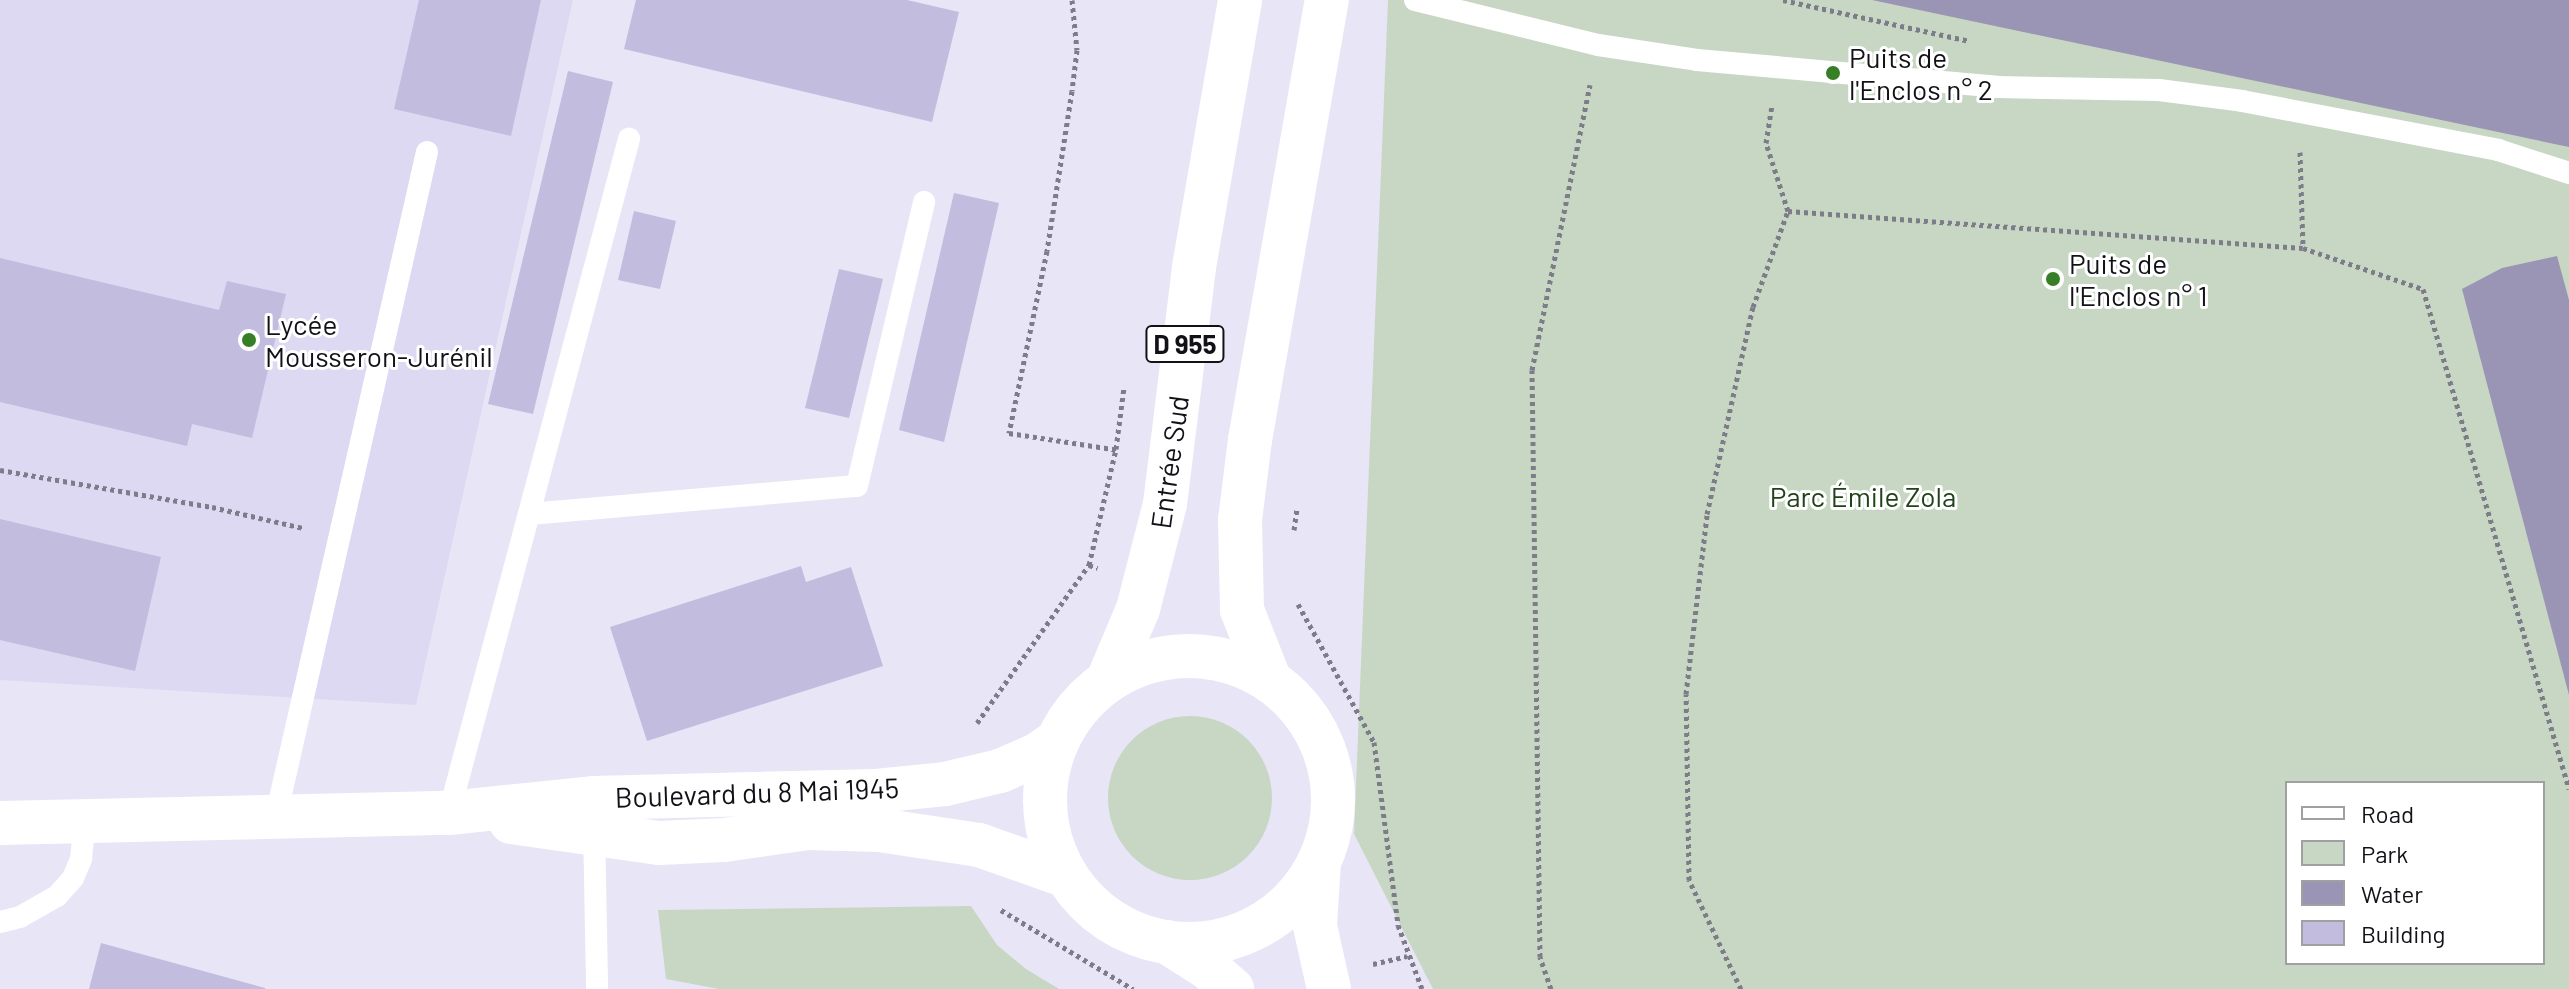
<!DOCTYPE html>
<html>
<head>
<meta charset="utf-8">
<style>
	body { margin:0 }
	#map { position:relative; width:2569px; height:989px; overflow:hidden; background:#e8e5f7; font-family:Barlow,sans-serif }
	div>[style] { position:absolute }
	.built>* { inset:0; background:#ddd9f3 }
	.green>* { inset:0; background:#c7d7c4 }
	.round { border-radius:50% }
	.water>* { inset:0; background:#9a94b5 }
	.building>* { inset:0; background:#c2bcde }
	.path>* { height:5px; margin-top:-2.5px; transform-origin:0; background:repeating-linear-gradient(90deg,#7e7c88 0 4px,transparent 0 8px) }
	.service>* { height:22px; margin:-11px; padding:0 11px; transform-origin:11px; border-radius:11px; background:#fff }
	.minor>* { height:44px; margin:-22px; padding:0 22px; transform-origin:22px; border-radius:22px; background:#fff }
	.primary>* { height:44px; margin:-22px; padding:0 22px; transform-origin:22px; border-radius:22px; background:#fff }
	.primary>.ring { margin:-22px; padding:0; box-sizing:content-box; background:none; border:44px solid #fff; border-radius:50% }
	.dots>* { width:22px; height:22px; translate:-50% -50%; box-sizing:border-box; border:4px solid #fff; border-radius:50% }
	span { translate:-50% -50%; white-space:nowrap; text-align:center; line-height:1.15; -webkit-text-stroke:6px #fff; paint-order:stroke }
	.shield-label span { padding:2px 6px; background:#fff; border:2px solid; border-radius:6px; -webkit-text-stroke-width:0 }
	.shield-label { font-size:26px; color:#121117; font-weight:700 }
	.poi-label { font-size:28px; color:#121117 }
	.left { translate:0 -50%; text-align:left }
	.street-label { font-size:28px; color:#121117 }
	.park-label { font-size:28px; color:#204219 }
	.legend { position:absolute; left:2285px; top:781px; width:260px; height:184px; box-sizing:border-box; background:#fff; border:2px solid #a0a0a2; margin:0; padding:10px 14px; list-style:none; font-size:24px; color:#121117 }
	.legend li { display:flex; align-items:center; gap:16px; height:40px }
	.legend b { width:40px; border:2px solid #a0a0a2 }
</style>
</head>
<body>
<div id="map">
	<div class="built">
		<i style="clip-path:polygon(0 0,573px 0,416px 705px,0 680px)"></i>
	</div>
	<div class="green">
		<i style="clip-path:polygon(evenodd,1388px 0,1914px 0,2569px 146px,2569px 989px,1433px 989px,1354px 834px,1388px 0,2287px 783px,2543px 783px,2543px 963px,2287px 963px,2287px 783px)"></i>
		<i class="round" style="left:1108px;top:716px;width:164px;height:164px"></i>
		<i style="clip-path:polygon(971px 906px,997px 945px,1026px 969px,1059px 989px,719px 989px,666px 979px,658px 910px)"></i>
	</div>
	<div class="water">
		<i style="clip-path:polygon(1872px 0,2569px 0,2569px 147px)"></i>
		<i style="clip-path:polygon(2557px 256px,2569px 300px,2569px 695px,2462px 289px,2502px 268px)"></i>
	</div>
	<div class="building">
		<i style="clip-path:polygon(419px 0,541px 0,511px 136px,394px 109px)"></i>
		<i style="clip-path:polygon(636px 0,907px 0,959px 12px,932px 122px,624px 49px)"></i>
		<i style="clip-path:polygon(568px 71px,613px 82px,533px 414px,488px 404px)"></i>
		<i style="clip-path:polygon(954px 193px,999px 203px,944px 442px,899px 430px)"></i>
		<i style="clip-path:polygon(634px 211px,676px 221px,660px 289px,618px 280px)"></i>
		<i style="clip-path:polygon(0 258px,219px 310px,227px 281px,286px 294px,252px 438px,192px 424px,187px 446px,0 402px)"></i>
		<i style="clip-path:polygon(839px 269px,883px 279px,849px 418px,805px 408px)"></i>
		<i style="clip-path:polygon(0 519px,161px 557px,135px 671px,0 640px)"></i>
		<i style="clip-path:polygon(801px 566px,806px 582px,851px 567px,883px 666px,647px 741px,610px 627px)"></i>
		<i style="clip-path:polygon(101px 943px,265px 988px,265px 989px,89px 989px)"></i>
	</div>
	<div class="path">
		<i style="left:1072px;top:0;width:50px;rotate:84.3deg"></i>
		<i style="left:1077px;top:50px;width:41px;rotate:97deg"></i>
		<i style="left:1072px;top:91px;width:162px;rotate:98.9deg"></i>
		<i style="left:1047px;top:251px;width:186px;rotate:101.8deg"></i>
		<i style="left:1009px;top:433px;width:111px;rotate:8.8deg"></i>
		<i style="left:1783px;top:0;width:190px;rotate:12.4deg"></i>
		<i style="left:2300px;top:152px;width:96px;rotate:88.2deg"></i>
		<i style="left:2303px;top:248px;width:127px;rotate:18.9deg"></i>
		<i style="left:2423px;top:289px;width:521px;rotate:73.72deg"></i>
		<i style="left:1788px;top:211px;width:516px;rotate:4.11deg"></i>
		<i style="left:0;top:470px;width:215px;rotate:9.9deg"></i>
		<i style="left:212px;top:507px;width:93px;rotate:13deg"></i>
		<i style="left:1294px;top:530px;width:22px;rotate:-82deg"></i>
		<i style="left:1089px;top:565px;width:119px;rotate:-76.9deg"></i>
		<i style="left:1116px;top:449px;width:63px;rotate:-82.6deg"></i>
		<i style="left:1298px;top:604px;width:158px;rotate:61.2deg"></i>
		<i style="left:1374px;top:742px;width:185px;rotate:82.5deg"></i>
		<i style="left:1398px;top:925px;width:68px;rotate:69.4deg"></i>
		<i style="left:977px;top:723px;width:194px;rotate:-54.7deg"></i>
		<i style="left:1089px;top:565px;width:9px;rotate:21deg"></i>
		<i style="left:1001px;top:910px;width:154px;rotate:30.9deg"></i>
		<i style="left:1373px;top:964px;width:35px;rotate:-13deg"></i>
		<i style="left:1551px;top:989px;width:34px;rotate:-109deg"></i>
		<i style="left:1540px;top:957px;width:587px;rotate:-90.78deg"></i>
		<i style="left:1532px;top:370px;width:291px;rotate:-78.5deg"></i>
		<i style="left:1741px;top:989px;width:121px;rotate:-115.5deg"></i>
		<i style="left:1689px;top:880px;width:186px;rotate:-90.9deg"></i>
		<i style="left:1686px;top:694px;width:181px;rotate:-83.3deg"></i>
		<i style="left:1707px;top:514px;width:212px;rotate:-77.5deg"></i>
		<i style="left:1753px;top:307px;width:102px;rotate:-70deg"></i>
		<i style="left:1788px;top:211px;width:71px;rotate:-107.9deg"></i>
		<i style="left:1766px;top:143px;width:37px;rotate:-81deg"></i>
	</div>
	<div class="service">
		<i style="left:1415px;top:0;width:188px;rotate:13.8deg"></i>
		<i style="left:1598px;top:45px;width:100px;rotate:8.6deg"></i>
		<i style="left:1697px;top:60px;width:301px;rotate:5.1deg"></i>
		<i style="left:1997px;top:87px;width:162px;rotate:1.1deg"></i>
		<i style="left:2159px;top:90px;width:84px;rotate:7.5deg"></i>
		<i style="left:2242px;top:101px;width:261px;rotate:10.8deg"></i>
		<i style="left:2498px;top:150px;width:75px;rotate:17.9deg"></i>
		<i style="left:529px;top:514px;width:329px;rotate:-4.9deg"></i>
		<i style="left:857px;top:486px;width:292px;rotate:-76.7deg"></i>
		<i style="left:449px;top:813px;width:698px;rotate:-75.05deg"></i>
		<i style="left:276px;top:816px;width:681px;rotate:-77.19deg"></i>
		<i style="left:594px;top:826px;width:163px;rotate:88.9deg"></i>
		<i style="left:0;top:922px;width:21px;rotate:-14deg"></i>
		<i style="left:20px;top:917px;width:43px;rotate:-29.6deg"></i>
		<i style="left:57px;top:896px;width:24px;rotate:-48deg"></i>
		<i style="left:73px;top:878px;width:21px;rotate:-67deg"></i>
		<i style="left:81px;top:859px;width:40px;rotate:-84.3deg"></i>
	</div>
	<div class="minor">
		<i style="left:511px;top:822px;width:149px;rotate:8.1deg"></i>
		<i style="left:659px;top:843px;width:65px;rotate:-2.6deg"></i>
		<i style="left:724px;top:840px;width:85px;rotate:-8.1deg"></i>
		<i style="left:808px;top:828px;width:71px;rotate:1.6deg"></i>
		<i style="left:879px;top:830px;width:101px;rotate:8.5deg"></i>
		<i style="left:979px;top:845px;width:93px;rotate:19.4deg"></i>
		<i style="left:0;top:823px;width:449px;rotate:-1.3deg"></i>
		<i style="left:449px;top:813px;width:145px;rotate:-5.9deg"></i>
		<i style="left:593px;top:798px;width:283px;rotate:-1.4deg"></i>
		<i style="left:876px;top:791px;width:69px;rotate:-5.8deg"></i>
		<i style="left:945px;top:784px;width:57px;rotate:-13.3deg"></i>
		<i style="left:1000px;top:771px;width:40px;rotate:-23.4deg"></i>
		<i style="left:1037px;top:755px;width:24px;rotate:-35deg"></i>
	</div>
	<div class="primary">
		<i class="ring" style="left:1045px;top:656px;width:244px;height:244px"></i>
		<i style="left:1108px;top:680px;width:77px;rotate:-67.1deg"></i>
		<i style="left:1138px;top:609px;width:108px;rotate:-75.6deg"></i>
		<i style="left:1165px;top:504px;width:239px;rotate:-83deg"></i>
		<i style="left:1194px;top:267px;width:271px;rotate:-80.2deg"></i>
		<i style="left:1270px;top:681px;width:76px;rotate:-111.5deg"></i>
		<i style="left:1242px;top:610px;width:90px;rotate:-91.3deg"></i>
		<i style="left:1240px;top:520px;width:81px;rotate:-82.9deg"></i>
		<i style="left:1250px;top:440px;width:447px;rotate:-80.1deg"></i>
		<i style="left:1319px;top:862px;width:64px;rotate:93.6deg"></i>
		<i style="left:1315px;top:926px;width:65px;rotate:77.5deg"></i>
		<i style="left:1167px;top:942px;width:49px;rotate:32.4deg"></i>
		<i style="left:1208px;top:968px;width:32px;rotate:41deg"></i>
	</div>
	<div class="dots">
		<i style="left:1833px;top:73px;background:#367f26"></i>
		<i style="left:2053px;top:279px;background:#367f26"></i>
		<i style="left:249px;top:340px;background:#367f26"></i>
	</div>
	<div class="shield-label">
		<span style="left:1185px;top:344px">D 955</span>
	</div>
	<div class="poi-label">
		<span class="left" style="left:1849px;top:73px">Puits de<br>l'Enclos n° 2</span>
		<span class="left" style="left:2069px;top:279px">Puits de<br>l'Enclos n° 1</span>
		<span class="left" style="left:265px;top:340px">Lycée<br>Mousseron-Jurénil</span>
	</div>
	<div class="street-label">
		<span style="left:1169px;top:462px;rotate:-82deg">Entrée Sud</span>
		<span style="left:757px;top:792px;rotate:-2deg">Boulevard du 8 Mai 1945</span>
	</div>
	<div class="park-label">
		<span style="left:1863px;top:496px">Parc Émile Zola</span>
	</div>
	<ul class="legend">
	<li><b style="height:10px;background:#fff"></b>Road</li>
	<li><b style="height:22px;background:#c7d7c4"></b>Park</li>
	<li><b style="height:22px;background:#9a94b5"></b>Water</li>
	<li><b style="height:22px;background:#c2bcde"></b>Building</li>
	</ul>
</div>
</body>
</html>
